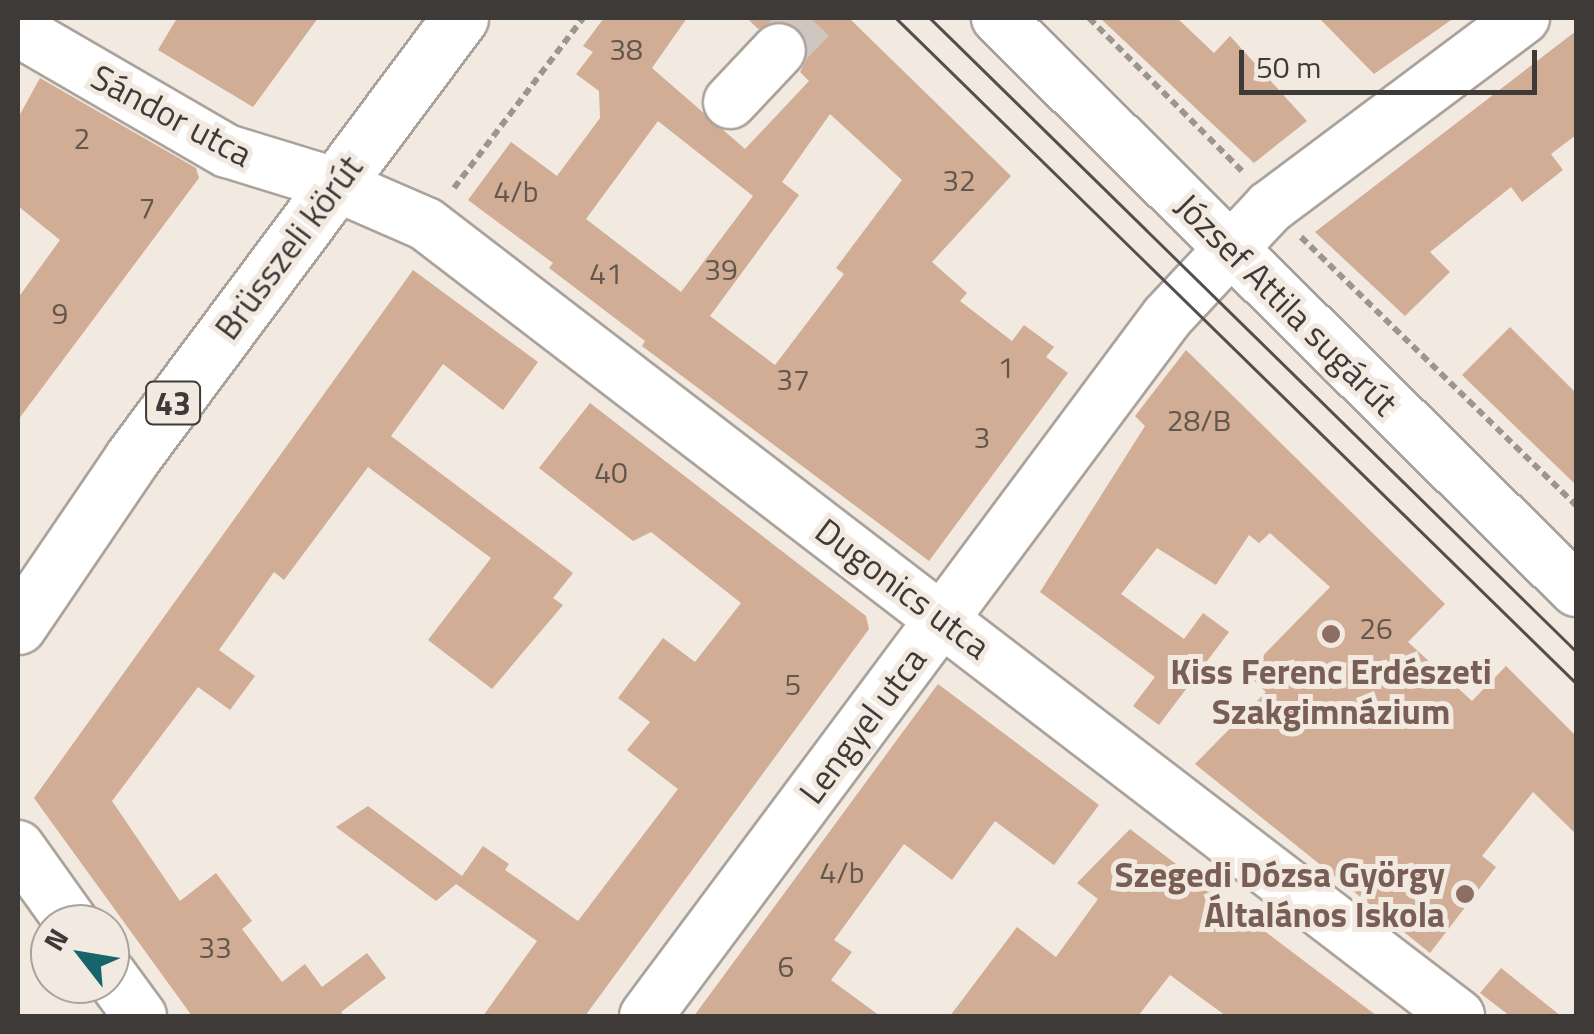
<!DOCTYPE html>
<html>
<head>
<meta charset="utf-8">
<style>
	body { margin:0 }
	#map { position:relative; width:1594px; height:1034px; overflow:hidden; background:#f2e9e1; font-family:"Titillium Web",sans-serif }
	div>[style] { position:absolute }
	.building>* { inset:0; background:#d0ad94 }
	.minor-tunnel>* { height:52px; margin-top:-26px; transform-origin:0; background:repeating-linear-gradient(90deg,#cec6bf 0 52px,transparent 0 78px) }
	.path>* { height:6px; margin-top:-3px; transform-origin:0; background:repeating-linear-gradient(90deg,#9c9690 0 8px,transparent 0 13px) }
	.roads { filter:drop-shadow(2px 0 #aba39b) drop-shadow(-2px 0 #aba39b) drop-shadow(0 2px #aba39b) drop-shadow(0 -2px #aba39b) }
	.minor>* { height:52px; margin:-26px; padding:0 26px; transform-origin:26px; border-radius:26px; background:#fff }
	.major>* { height:55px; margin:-27.5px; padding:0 27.5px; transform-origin:27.5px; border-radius:27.5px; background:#fff }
	.tram>* { height:2.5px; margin:-1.25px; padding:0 1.25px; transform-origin:1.25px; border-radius:1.25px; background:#534f4c }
	.dots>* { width:28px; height:28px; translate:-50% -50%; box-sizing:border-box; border:5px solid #f2e9e1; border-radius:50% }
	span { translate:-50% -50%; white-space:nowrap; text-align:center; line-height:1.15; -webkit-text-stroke:10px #f2e9e1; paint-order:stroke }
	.number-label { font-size:30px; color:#62574e }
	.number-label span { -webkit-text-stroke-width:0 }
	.shield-label span { padding:2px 8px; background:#f2e9e1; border:2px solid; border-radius:8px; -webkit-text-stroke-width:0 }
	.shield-label { font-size:32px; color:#3d3a37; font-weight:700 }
	.street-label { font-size:35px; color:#3d3a37 }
	.education-label { font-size:35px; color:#785e54; font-weight:700 }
	.right { translate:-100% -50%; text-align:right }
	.frame { position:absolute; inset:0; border:20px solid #3d3a37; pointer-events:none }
	.north { position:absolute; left:30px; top:904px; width:100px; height:100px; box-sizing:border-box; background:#f2e9e1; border:2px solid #aaa39d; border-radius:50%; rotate:301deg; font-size:28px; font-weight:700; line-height:40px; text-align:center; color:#3d3a37 }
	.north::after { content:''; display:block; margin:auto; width:35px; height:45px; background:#16656a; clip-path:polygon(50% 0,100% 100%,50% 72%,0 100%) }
	.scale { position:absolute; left:1239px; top:50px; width:298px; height:45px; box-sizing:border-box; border:5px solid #3d3a37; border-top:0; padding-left:12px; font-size:30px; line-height:35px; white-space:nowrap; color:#3d3a37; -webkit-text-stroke:8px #f2e9e1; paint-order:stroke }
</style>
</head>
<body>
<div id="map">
	<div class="building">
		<i style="clip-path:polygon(177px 18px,318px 18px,253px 107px,158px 50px)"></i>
		<i style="clip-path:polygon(evenodd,604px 18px,687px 18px,652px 68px,745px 149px,809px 81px,800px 72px,808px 56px,800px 29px,785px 21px,758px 29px,747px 18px,849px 18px,1011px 176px,932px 262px,967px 293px,960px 301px,1012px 341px,1024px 325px,1054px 347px,1046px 357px,1068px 373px,929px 561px,642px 346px,645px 341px,549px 268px,553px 263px,468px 200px,511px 142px,557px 176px,600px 118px,599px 91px,576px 74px,593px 52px,583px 46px,604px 18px,830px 114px,902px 180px,836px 268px,844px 274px,775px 365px,710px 316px,799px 195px,782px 182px,830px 114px,604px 18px,658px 121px,753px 196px,681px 292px,586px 219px,658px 121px)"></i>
		<i style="clip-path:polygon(1100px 18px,1177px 18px,1214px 53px,1230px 36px,1307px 121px,1254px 163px)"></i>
		<i style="clip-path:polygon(1319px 18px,1454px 18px,1374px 74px)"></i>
		<i style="clip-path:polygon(1576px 31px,1576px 135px,1551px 154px,1563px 170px,1522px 202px,1511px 187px,1430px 252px,1450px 272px,1405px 316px,1315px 232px)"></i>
		<i style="clip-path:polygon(40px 78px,196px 168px,199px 178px,18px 420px,18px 298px,60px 240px,18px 206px,18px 118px)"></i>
		<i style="clip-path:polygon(413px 270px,538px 362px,503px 410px,443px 364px,391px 436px,573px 573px,553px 598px,563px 605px,492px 689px,428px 640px,491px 558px,368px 467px,284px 580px,274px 572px,219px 650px,255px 676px,230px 710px,198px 687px,112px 801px,180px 901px,216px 873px,252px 921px,242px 929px,282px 982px,305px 964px,322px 987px,367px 953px,386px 978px,341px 1012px,344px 1016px,192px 1016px,34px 798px)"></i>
		<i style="clip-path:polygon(1510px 327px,1576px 393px,1576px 485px,1462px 375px)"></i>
		<i style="clip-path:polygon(1186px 350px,1445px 604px,1408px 642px,1472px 701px,1506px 666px,1576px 736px,1576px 834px,1533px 792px,1482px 856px,1496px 867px,1430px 953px,1195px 764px,1266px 692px,1246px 673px,1330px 587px,1270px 533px,1259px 543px,1249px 535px,1216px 585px,1157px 548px,1121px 594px,1184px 639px,1203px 613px,1229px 632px,1159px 725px,1133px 706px,1155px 677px,1040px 592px,1145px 426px,1135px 416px)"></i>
		<i style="clip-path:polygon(590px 403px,866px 616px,869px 629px,585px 1016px,483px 1016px,537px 941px,456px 884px,436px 901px,336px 827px,368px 806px,462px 876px,483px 846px,509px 864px,505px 870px,578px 921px,678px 789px,627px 750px,650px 722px,618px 698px,663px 638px,695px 662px,741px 603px,651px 532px,633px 541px,539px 468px)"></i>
		<i style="clip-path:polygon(938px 684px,1099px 805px,1054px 865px,995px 821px,952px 880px,904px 844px,834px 940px,852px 952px,831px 980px,880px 1016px,694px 1016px)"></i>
		<i style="clip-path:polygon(1130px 829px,1197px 880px,1377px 1016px,1226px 1016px,1170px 975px,1138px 1016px,950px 1016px,1017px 927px,1056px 957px,1098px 899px,1077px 883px)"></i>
		<i style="clip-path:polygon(1501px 968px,1561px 1016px,1510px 1016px,1480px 993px)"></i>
	</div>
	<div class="minor-tunnel">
		<i style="left:779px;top:50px;width:45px;rotate:-45.9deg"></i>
	</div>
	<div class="path">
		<i style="left:1089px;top:18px;width:218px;rotate:45deg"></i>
		<i style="left:454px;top:188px;width:213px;rotate:-52.8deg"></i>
		<i style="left:1301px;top:237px;width:384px;rotate:44.3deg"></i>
	</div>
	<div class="roads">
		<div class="minor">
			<i style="left:998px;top:18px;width:813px;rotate:44.7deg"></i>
			<i style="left:18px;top:30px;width:241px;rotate:30.1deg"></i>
			<i style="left:227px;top:151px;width:112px;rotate:17.1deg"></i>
			<i style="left:334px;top:184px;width:100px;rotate:23.5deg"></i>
			<i style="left:426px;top:224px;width:1301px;rotate:37.5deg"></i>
			<i style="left:730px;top:102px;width:71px;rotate:-46.7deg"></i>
			<i style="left:18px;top:847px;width:95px;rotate:54.5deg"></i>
			<i style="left:110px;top:975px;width:51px;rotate:53.8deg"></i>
			<i style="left:646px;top:1016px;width:872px;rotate:-53.3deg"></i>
			<i style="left:1167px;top:317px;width:151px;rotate:-46.9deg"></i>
			<i style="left:1270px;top:207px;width:316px;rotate:-36.8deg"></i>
		</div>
		<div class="major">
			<i style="left:18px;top:626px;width:203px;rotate:-55.8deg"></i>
			<i style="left:132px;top:458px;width:549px;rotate:-53.3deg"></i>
		</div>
	</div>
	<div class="tram">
		<i style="left:896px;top:18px;width:951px;rotate:44.36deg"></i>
		<i style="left:930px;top:18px;width:904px;rotate:44.42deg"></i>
	</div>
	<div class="dots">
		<i style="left:1331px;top:634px;background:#8d6e63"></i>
		<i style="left:1465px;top:894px;background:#8d6e63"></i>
	</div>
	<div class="number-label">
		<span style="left:626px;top:49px">38</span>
		<span style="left:82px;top:138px">2</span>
		<span style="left:959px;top:180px">32</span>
		<span style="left:516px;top:191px">4/b</span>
		<span style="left:147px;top:207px">7</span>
		<span style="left:721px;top:269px">39</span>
		<span style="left:606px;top:273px">41</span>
		<span style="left:60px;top:313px">9</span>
		<span style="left:1006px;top:367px">1</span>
		<span style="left:793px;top:379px">37</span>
		<span style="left:1199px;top:420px">28/B</span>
		<span style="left:982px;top:437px">3</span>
		<span style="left:611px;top:472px">40</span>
		<span style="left:1376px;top:628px">26</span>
		<span style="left:793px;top:684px">5</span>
		<span style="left:842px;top:872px">4/b</span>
		<span style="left:215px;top:947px">33</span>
		<span style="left:786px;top:966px">6</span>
	</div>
	<div class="shield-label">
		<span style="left:173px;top:403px">43</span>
	</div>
	<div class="street-label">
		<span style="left:172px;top:115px;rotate:28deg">Sándor utca</span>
		<span style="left:288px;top:247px;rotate:-53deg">Brüsszeli körút</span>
		<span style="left:1287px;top:304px;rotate:45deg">József Attila sugárút</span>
		<span style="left:903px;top:588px;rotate:37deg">Dugonics utca</span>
		<span style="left:862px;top:725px;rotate:-53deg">Lengyel utca</span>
	</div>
	<div class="education-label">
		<span style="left:1331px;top:691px">Kiss Ferenc Erdészeti<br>Szakgimnázium</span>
		<span class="right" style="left:1445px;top:894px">Szegedi Dózsa György<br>Általános Iskola</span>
	</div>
	<div class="frame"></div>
	<div class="north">N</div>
	<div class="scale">50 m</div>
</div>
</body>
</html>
